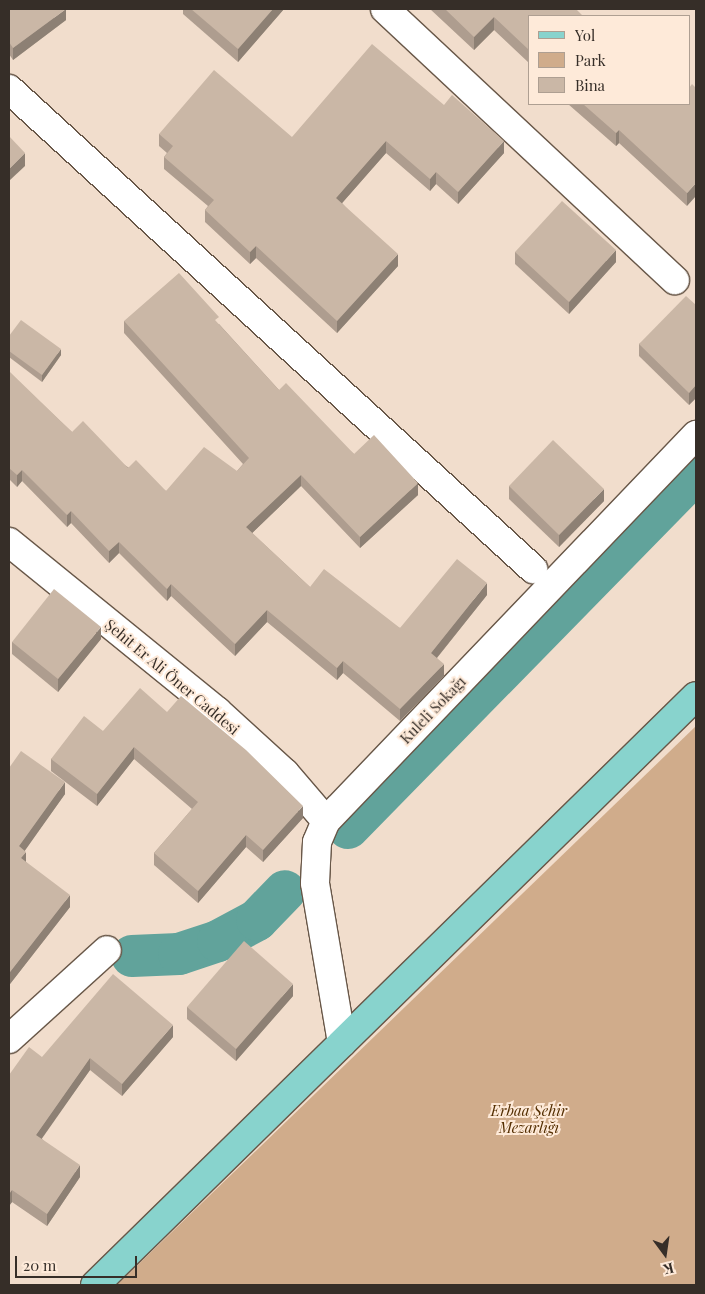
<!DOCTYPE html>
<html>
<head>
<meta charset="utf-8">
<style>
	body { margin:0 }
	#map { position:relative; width:705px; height:1294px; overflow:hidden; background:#f1ddcc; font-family:"Playfair Display",serif }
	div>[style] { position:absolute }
	.green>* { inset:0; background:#d0ac8b }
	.canal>* { height:42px; margin:-21px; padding:0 21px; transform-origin:21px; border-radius:21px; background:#61a39b }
	.roads { filter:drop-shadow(1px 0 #685748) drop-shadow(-1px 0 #685748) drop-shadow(0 1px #685748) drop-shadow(0 -1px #685748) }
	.minor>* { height:28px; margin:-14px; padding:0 14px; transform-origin:14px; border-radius:14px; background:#fff }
	.major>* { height:28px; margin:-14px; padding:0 14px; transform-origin:14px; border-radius:14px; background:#88d3cd }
	.wall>* { inset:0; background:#ae9d8f }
	.shaded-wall>* { inset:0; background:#8d8074 }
	.building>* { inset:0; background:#cab7a6 }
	span { translate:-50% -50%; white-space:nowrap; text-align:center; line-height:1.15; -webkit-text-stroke:4px #feead9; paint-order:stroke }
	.street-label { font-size:15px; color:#362e28 }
	.park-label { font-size:15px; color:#542e00; font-style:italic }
	.frame { position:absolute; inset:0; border:10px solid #362e28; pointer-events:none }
	.legend { position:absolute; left:528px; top:15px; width:162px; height:90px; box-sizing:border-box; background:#feead9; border:1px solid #ae9f92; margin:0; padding:6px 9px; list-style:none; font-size:15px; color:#362e28 }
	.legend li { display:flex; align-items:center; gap:10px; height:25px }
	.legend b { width:25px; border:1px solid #ae9f92 }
	.north { position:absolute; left:640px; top:1229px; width:50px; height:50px; -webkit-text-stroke:4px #feead9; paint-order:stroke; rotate:166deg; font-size:14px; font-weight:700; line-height:20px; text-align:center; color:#362e28 }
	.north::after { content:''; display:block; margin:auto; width:18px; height:22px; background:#362e28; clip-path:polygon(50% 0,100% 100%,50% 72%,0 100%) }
	.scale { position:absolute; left:15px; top:1256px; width:122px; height:22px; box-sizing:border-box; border:2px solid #362e28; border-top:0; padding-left:6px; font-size:15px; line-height:18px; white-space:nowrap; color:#362e28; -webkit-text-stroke:4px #feead9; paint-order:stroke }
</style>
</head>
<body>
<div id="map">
	<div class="green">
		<i style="clip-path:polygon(696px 726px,696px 1285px,117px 1285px)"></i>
	</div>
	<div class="canal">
		<i style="left:348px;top:828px;width:497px;rotate:-45.6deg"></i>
		<i style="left:132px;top:956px;width:47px;rotate:-2.4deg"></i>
		<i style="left:179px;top:954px;width:41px;rotate:-18.4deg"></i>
		<i style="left:218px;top:941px;width:44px;rotate:-28.3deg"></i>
		<i style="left:257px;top:920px;width:40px;rotate:-46deg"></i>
	</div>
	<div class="roads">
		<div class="minor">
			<i style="left:385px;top:9px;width:397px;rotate:43.1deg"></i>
			<i style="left:9px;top:89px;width:711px;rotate:42.49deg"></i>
			<i style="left:9px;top:542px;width:268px;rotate:39.1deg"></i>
			<i style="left:217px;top:711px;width:92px;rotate:42.4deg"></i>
			<i style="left:285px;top:773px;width:63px;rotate:49.5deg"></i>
			<i style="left:9px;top:1039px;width:132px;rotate:-42.2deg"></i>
			<i style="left:342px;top:1043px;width:162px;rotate:-99.6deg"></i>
			<i style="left:315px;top:883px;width:41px;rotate:-87.2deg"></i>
			<i style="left:317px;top:842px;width:23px;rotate:-67deg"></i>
			<i style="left:326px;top:821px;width:535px;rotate:-46.21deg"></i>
		</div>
		<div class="major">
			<i style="left:95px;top:1285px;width:841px;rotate:-44.42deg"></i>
		</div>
	</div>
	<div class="wall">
		<i style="clip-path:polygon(9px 9px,66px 20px,13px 60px,9px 54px)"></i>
		<i style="clip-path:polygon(183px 9px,284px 9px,238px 62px,183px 14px)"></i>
		<i style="clip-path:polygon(430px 9px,576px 9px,529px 16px,529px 63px,494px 30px,474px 50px)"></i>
		<i style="clip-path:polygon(568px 104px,689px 104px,687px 206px,619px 143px,616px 146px)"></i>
		<i style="clip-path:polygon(444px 105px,504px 153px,458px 204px,436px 184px,430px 191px,386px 153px,342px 203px,398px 266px,337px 333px,256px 258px,250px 264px,205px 222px,205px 210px,208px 206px,164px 169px,164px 157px,167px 153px,159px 146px,159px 134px,292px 137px)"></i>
		<i style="clip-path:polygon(515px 252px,616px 262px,569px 314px,515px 264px)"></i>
		<i style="clip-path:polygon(696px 305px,696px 398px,689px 405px,639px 356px,639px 344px)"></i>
		<i style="clip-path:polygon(124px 321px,219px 324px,279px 390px,354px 454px,418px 495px,360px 548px,301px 486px,252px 533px,310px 587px,400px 628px,487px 595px,437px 658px,444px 676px,400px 721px,343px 673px,337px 680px,267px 622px,235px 656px,171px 596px,167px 601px,119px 553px,109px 563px,71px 523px,67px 527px,22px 481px,17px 487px,9px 479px,9px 373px,72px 432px,166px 491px,237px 471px,243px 464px,124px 333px)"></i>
		<i style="clip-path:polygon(9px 336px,61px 355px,42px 382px,9px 357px)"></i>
		<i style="clip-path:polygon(509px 486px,604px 501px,559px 547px,509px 499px)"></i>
		<i style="clip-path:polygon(101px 639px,58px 692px,12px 654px,12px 642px)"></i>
		<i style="clip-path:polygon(167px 712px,303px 818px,263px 862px,246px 847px,198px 903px,154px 865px,154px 853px,192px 809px,134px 759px,97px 806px,51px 771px,51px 759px,103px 731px)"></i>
		<i style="clip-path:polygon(9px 768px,65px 794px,24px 851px,26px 862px,70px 907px,10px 984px,9px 983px)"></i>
		<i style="clip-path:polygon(293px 996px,236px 1061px,187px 1019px,187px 1007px)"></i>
		<i style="clip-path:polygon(173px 1037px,122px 1096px,90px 1070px,41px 1138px,80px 1177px,47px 1226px,12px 1202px,9px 1206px,9px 1075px,42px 1057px)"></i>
	</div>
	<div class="shaded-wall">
		<i style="clip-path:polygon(66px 9px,66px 20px,13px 60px,13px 48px)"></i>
		<i style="clip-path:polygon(273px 9px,284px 9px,238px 62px,238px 49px)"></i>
		<i style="clip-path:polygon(494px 17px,494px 30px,474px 50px,474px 37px)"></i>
		<i style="clip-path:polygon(619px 130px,619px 143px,616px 146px,616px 133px)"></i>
		<i style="clip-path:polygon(386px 141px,386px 153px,336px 210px,336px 198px)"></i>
		<i style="clip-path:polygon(504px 141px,504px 153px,458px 204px,458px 192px)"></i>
		<i style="clip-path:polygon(25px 153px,25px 166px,9px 181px,9px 169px)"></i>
		<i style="clip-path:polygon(436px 172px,436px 184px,430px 191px,430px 179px)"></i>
		<i style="clip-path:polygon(696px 183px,696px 196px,687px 206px,687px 193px)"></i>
		<i style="clip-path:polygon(256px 246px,256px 258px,250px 264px,250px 252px)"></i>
		<i style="clip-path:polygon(616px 250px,616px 262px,569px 314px,569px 302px)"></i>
		<i style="clip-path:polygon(398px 254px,398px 266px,337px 333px,337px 321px)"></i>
		<i style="clip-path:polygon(61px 349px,61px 355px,42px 382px,42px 375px)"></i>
		<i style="clip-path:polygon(696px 385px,696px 398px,689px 405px,689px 393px)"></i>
		<i style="clip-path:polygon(22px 470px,22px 481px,17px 487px,17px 475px)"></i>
		<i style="clip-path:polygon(301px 475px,301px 486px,246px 539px,246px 527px)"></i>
		<i style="clip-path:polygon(418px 483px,418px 495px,360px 548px,360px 537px)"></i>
		<i style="clip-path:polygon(604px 489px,604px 501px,559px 547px,559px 535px)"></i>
		<i style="clip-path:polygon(71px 511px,71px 523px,67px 527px,67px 515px)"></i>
		<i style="clip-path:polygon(119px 542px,119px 553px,109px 563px,109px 551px)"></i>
		<i style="clip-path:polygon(487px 583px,487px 595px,431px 665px,431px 653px)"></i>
		<i style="clip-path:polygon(171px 584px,171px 596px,167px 601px,167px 589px)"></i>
		<i style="clip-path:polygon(267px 610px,267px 622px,235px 656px,235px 644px)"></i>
		<i style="clip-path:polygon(101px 627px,101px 639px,58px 692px,58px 679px)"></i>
		<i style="clip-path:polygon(343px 661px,343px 673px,337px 680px,337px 668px)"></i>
		<i style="clip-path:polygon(444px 664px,444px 676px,400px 721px,400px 709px)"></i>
		<i style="clip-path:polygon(134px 747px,134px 759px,97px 806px,97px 794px)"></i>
		<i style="clip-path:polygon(65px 782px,65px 794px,19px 859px,19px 846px)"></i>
		<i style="clip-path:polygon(303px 806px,303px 818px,263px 862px,263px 850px)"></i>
		<i style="clip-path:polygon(246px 835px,246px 847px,198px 903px,198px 891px)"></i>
		<i style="clip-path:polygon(26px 852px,26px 864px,21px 858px)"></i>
		<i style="clip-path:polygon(70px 895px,70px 907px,10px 984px,10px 972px)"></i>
		<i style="clip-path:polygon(293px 984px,293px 996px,236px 1061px,236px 1049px)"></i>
		<i style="clip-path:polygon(173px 1025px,173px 1037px,122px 1096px,122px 1084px)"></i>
		<i style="clip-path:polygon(90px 1058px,90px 1070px,36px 1147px,36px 1135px)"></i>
		<i style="clip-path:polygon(80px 1165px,80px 1177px,47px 1226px,47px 1214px)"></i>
		<i style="clip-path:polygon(12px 1190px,12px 1202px,9px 1206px,9px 1194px)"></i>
	</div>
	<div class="building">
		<i style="clip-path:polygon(9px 9px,66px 9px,13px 48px,9px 42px)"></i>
		<i style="clip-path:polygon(191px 9px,273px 9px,238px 49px)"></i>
		<i style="clip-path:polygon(445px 9px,576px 9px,583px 16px,529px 16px,529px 50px,494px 17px,474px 37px)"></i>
		<i style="clip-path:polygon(372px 44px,444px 105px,452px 95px,504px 141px,458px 192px,436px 172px,430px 179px,386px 141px,336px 198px,398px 254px,337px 321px,256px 246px,250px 252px,205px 210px,214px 200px,164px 157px,173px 146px,159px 134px,214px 70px,292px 137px)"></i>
		<i style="clip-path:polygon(692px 84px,696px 88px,696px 183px,687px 193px,619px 130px,616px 133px,583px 104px,689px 104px,689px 88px)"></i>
		<i style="clip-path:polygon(9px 136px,25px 153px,9px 169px)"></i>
		<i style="clip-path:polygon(562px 201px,616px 250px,569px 302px,515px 252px)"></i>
		<i style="clip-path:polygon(179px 273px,219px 317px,215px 320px,279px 390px,286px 383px,354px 454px,374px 435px,418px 483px,360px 537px,301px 475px,246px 527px,310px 587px,324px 569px,400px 628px,457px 559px,487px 583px,431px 653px,444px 664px,400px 709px,343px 661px,337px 668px,267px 610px,235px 644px,171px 584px,167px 589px,119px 542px,109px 551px,71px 511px,67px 515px,22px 470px,17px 475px,9px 468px,9px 373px,10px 372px,72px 432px,83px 421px,128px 468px,136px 460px,166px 491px,204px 447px,237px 471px,249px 458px,124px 321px)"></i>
		<i style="clip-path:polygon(686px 296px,696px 305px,696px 385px,689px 393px,639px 344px)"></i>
		<i style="clip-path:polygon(21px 320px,61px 349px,42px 375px,9px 351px,9px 336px)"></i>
		<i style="clip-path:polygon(553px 440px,604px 489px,559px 535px,509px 486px)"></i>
		<i style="clip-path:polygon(54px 589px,101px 627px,58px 679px,12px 642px)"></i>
		<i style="clip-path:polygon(140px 688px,167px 712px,181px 696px,246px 750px,303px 806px,263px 850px,246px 835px,198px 891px,154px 853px,198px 802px,134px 747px,97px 794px,51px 759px,84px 716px,103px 731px)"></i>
		<i style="clip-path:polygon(21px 751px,65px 782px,19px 846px,26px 852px,21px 858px,70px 895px,10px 972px,9px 971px,9px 768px)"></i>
		<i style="clip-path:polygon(244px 941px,293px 984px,236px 1049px,187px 1007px)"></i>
		<i style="clip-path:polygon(113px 974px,173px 1025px,122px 1084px,90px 1058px,36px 1135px,80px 1165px,47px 1214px,12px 1190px,9px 1194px,9px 1075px,29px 1047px,42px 1057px)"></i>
	</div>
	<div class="street-label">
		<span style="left:172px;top:677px;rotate:40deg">Şehit Er Ali Öner Caddesi</span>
		<span style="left:433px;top:710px;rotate:-46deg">Kuleli Sokağı</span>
	</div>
	<div class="park-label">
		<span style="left:529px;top:1119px">Erbaa Şehir<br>Mezarlığı</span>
	</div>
	<div class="frame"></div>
	<ul class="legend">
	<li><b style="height:6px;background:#88d3cd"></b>Yol</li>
	<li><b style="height:14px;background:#d0ac8b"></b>Park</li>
	<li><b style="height:14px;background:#cab7a6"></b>Bina</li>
	</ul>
	<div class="north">K</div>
	<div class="scale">20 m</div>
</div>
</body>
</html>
